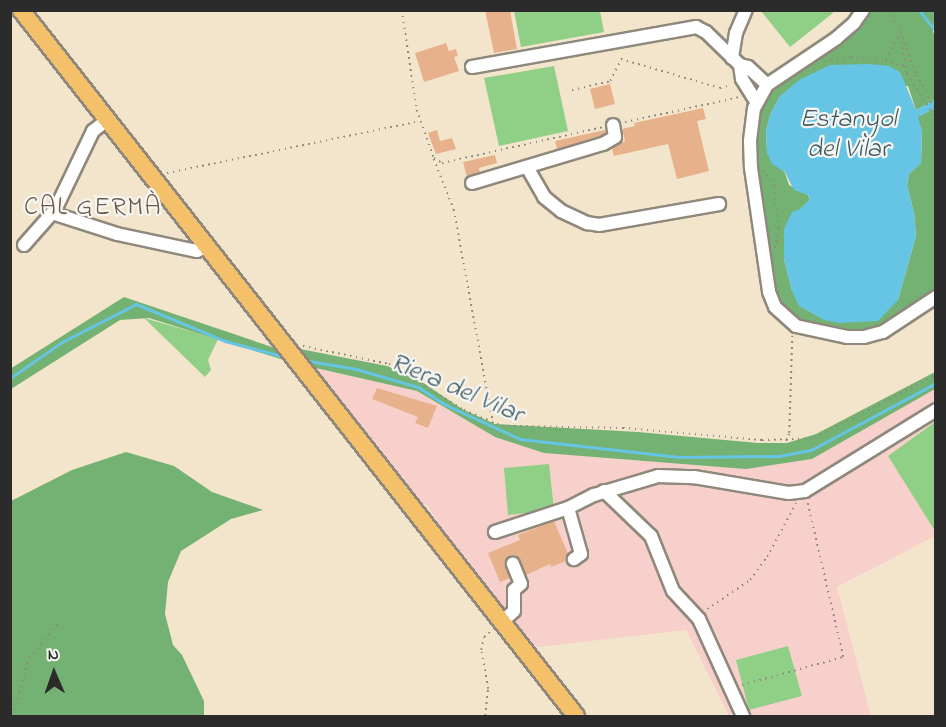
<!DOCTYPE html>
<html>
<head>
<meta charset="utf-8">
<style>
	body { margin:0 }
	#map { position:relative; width:946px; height:727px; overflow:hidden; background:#f3e4cc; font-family:"Indie Flower",sans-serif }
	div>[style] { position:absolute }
	.built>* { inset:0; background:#f7d0cb }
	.green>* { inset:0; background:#90cf86 }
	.forest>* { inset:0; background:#74b273 }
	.water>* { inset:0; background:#66c4e4 }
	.stream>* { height:3px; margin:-1.5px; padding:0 1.5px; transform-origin:1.5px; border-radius:1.5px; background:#66c4e4 }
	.building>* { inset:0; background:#e7b28b }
	.path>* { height:1.5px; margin-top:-0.75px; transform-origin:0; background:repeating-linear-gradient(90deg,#8f887c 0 1.5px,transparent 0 6px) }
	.roads { filter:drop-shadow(2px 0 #8f887c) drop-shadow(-2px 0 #8f887c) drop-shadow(0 2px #8f887c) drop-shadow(0 -2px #8f887c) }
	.minor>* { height:12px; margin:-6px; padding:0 6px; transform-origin:6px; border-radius:6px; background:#fff }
	.major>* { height:16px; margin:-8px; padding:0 8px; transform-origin:8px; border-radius:8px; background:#f4c16a }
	span { translate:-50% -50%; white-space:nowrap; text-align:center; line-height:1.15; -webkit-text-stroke:4.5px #f6f6f2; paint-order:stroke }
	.water-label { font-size:26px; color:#3d5962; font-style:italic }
	.neighbourhood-label { font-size:26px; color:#6d5a4d; letter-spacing:1.5px }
	.frame { position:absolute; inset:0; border:12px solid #2b2b2b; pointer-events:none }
	.north { position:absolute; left:24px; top:643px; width:60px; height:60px; -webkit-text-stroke:4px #f6f6f2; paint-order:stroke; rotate:358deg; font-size:16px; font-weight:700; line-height:24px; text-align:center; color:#2b2b2b }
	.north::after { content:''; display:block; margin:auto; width:21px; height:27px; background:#2b2b2b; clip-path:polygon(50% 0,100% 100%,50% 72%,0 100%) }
</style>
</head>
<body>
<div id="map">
	<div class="built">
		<i style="clip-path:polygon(307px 366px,417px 391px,495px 437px,812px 459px,935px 389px,935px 536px,837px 587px,871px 716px,729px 716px,686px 630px,530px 648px,435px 527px,437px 521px,427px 505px,416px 503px)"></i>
	</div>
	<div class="green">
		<i style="clip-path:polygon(831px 10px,833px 13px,790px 47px,761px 11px)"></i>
		<i style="clip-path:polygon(514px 11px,600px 11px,604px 32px,521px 47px)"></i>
		<i style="clip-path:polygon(554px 66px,568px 131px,499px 146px,484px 78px)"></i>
		<i style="clip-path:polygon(144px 318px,218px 339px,208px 360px,211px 370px,205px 377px)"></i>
		<i style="clip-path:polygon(935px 422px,936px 531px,935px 531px,888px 456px)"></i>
		<i style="clip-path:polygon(549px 464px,554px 510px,508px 515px,504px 468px)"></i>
		<i style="clip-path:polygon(788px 646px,802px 696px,749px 710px,736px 660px)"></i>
	</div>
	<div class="forest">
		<i style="clip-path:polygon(872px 11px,935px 11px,933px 32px,936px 37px,935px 100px,916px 110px,908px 86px,780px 96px,770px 115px,766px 131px,767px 153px,785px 173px,789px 185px,808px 195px,810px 200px,800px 209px,784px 240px,784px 259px,792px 291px,898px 300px,916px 236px,914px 213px,907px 185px,909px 174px,921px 163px,922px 132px,917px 117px,935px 108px,935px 291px,880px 326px,864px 331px,840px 330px,796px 318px,783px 309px,776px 296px,755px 161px,757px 119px,766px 97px,776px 86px,853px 33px)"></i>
		<i style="clip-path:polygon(124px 297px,278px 349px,287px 361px,149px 318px,120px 320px,11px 389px,10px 369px)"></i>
		<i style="clip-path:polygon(290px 347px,387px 366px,422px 382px,462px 409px,495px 424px,638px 432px,758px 443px,787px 443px,816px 434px,935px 372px,935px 389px,812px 459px,746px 469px,544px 453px,495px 437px,417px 391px,307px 366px)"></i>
		<i style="clip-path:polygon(126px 452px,174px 466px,212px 492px,263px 510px,231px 519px,181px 551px,168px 582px,165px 614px,173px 645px,182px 655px,204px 701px,204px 716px,11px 716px,11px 501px,72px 470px)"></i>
	</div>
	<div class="water">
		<i style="clip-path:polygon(868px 64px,889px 66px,900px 72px,916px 110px,935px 100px,935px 108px,918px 117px,922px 132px,921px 163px,909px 174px,907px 185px,914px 213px,916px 236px,898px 300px,878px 321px,840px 323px,824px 320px,799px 306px,792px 291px,784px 259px,784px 229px,792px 212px,800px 209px,810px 199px,808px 195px,794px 190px,785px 172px,772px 164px,767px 153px,766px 131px,770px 115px,780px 96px,799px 80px,830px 65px)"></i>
	</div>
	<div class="stream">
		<i style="left:919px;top:10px;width:23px;rotate:52deg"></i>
		<i style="left:303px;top:360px;width:54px;rotate:9.6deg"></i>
		<i style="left:356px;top:369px;width:65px;rotate:16.2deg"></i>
		<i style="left:418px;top:387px;width:33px;rotate:33deg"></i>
		<i style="left:446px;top:405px;width:81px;rotate:24.7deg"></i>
		<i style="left:520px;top:439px;width:160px;rotate:6.5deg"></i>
		<i style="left:679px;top:457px;width:100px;rotate:-0.6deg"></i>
		<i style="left:779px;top:456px;width:33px;rotate:-11deg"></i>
		<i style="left:811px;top:450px;width:142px;rotate:-28.2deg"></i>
		<i style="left:10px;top:378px;width:63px;rotate:-34.7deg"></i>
		<i style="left:62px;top:342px;width:83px;rotate:-27.2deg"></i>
		<i style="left:136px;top:304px;width:96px;rotate:22.6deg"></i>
		<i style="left:225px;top:341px;width:62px;rotate:14.9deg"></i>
	</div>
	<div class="building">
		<i style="clip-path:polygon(485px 10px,510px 10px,517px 49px,494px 53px)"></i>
		<i style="clip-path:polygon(446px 43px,449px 51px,456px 49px,458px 56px,454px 57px,459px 71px,424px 82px,415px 53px)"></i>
		<i style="clip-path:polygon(610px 84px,615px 104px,595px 109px,590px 89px)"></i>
		<i style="clip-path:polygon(703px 108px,706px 119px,697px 121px,709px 171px,677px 179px,668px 144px,614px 156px,612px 148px,625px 141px,622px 129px,635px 126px,634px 123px)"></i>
		<i style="clip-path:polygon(437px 130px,440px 141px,452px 138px,456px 149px,436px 154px,428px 133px)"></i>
		<i style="clip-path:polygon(605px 130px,606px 133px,600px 136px,557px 149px,555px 141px)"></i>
		<i style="clip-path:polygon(495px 155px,497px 163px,479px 168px,480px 172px,467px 177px,463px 162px)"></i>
		<i style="clip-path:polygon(377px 388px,437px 406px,428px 428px,415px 423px,418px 417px,372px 399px)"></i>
		<i style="clip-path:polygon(554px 521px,568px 554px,566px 561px,551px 567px,550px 564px,526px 575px,519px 558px,511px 556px,505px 563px,510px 578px,500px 582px,488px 553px,520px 540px,518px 535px)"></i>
	</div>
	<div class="path">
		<i style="left:402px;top:10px;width:101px;rotate:81.5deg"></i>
		<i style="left:417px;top:110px;width:51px;rotate:70.5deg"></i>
		<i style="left:434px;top:158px;width:9px;rotate:32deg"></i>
		<i style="left:442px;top:163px;width:165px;rotate:-12.6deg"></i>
		<i style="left:690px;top:10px;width:5px;rotate:79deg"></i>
		<i style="left:892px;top:10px;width:70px;rotate:69deg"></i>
		<i style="left:917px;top:75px;width:41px;rotate:62.2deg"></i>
		<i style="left:900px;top:30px;width:45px;rotate:81deg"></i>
		<i style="left:907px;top:74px;width:53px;rotate:56.6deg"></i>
		<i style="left:886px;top:60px;width:28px;rotate:-63deg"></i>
		<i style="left:825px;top:61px;width:26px;rotate:-9deg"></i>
		<i style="left:851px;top:57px;width:34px;rotate:7deg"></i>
		<i style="left:885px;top:61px;width:21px;rotate:14deg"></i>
		<i style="left:572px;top:90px;width:39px;rotate:-13deg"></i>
		<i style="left:610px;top:81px;width:25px;rotate:-63deg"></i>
		<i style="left:621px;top:59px;width:103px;rotate:16.3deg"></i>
		<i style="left:720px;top:88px;width:11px;rotate:-15deg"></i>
		<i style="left:625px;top:122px;width:119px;rotate:-12.2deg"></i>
		<i style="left:434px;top:159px;width:55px;rotate:68.6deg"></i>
		<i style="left:454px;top:210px;width:217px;rotate:79.6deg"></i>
		<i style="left:763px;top:170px;width:21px;rotate:53deg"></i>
		<i style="left:776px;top:187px;width:16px;rotate:94deg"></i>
		<i style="left:775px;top:203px;width:26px;rotate:81deg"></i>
		<i style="left:779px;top:229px;width:20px;rotate:101deg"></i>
		<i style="left:167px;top:173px;width:258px;rotate:-11.6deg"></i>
		<i style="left:303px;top:346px;width:88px;rotate:11.8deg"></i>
		<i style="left:389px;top:364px;width:88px;rotate:31.5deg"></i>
		<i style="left:464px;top:410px;width:41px;rotate:22.8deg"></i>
		<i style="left:502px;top:426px;width:121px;rotate:0.9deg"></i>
		<i style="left:623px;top:428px;width:140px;rotate:4.9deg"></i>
		<i style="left:762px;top:440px;width:53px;rotate:-2.2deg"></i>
		<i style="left:815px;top:438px;width:136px;rotate:-27.5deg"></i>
		<i style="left:786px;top:441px;width:9px;rotate:-69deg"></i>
		<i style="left:789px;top:433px;width:97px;rotate:-88.2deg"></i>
		<i style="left:707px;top:609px;width:52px;rotate:-34deg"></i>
		<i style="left:750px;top:580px;width:29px;rotate:-54deg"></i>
		<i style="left:767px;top:557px;width:61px;rotate:-61.8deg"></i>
		<i style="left:742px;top:685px;width:105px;rotate:-15.5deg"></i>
		<i style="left:843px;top:657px;width:160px;rotate:-103deg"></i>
		<i style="left:12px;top:716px;width:60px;rotate:-73.7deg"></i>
		<i style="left:29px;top:658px;width:47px;rotate:-50.2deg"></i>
		<i style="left:485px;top:716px;width:27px;rotate:-84deg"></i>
		<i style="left:488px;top:689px;width:40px;rotate:-100deg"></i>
		<i style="left:481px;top:650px;width:13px;rotate:-77deg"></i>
		<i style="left:484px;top:637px;width:8px;rotate:-40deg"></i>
	</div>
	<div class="roads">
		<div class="minor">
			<i style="left:863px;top:10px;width:16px;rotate:125deg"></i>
			<i style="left:854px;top:23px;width:23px;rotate:139deg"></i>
			<i style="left:837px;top:38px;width:84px;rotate:146.1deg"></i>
			<i style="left:767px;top:85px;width:26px;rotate:119deg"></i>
			<i style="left:754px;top:108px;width:33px;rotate:97deg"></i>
			<i style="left:750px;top:141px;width:27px;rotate:88deg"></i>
			<i style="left:751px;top:168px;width:125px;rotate:81.7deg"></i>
			<i style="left:769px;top:292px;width:16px;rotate:68deg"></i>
			<i style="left:775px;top:307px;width:28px;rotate:42deg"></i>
			<i style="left:796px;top:326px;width:52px;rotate:12.2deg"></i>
			<i style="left:847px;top:337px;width:17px"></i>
			<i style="left:864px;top:337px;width:20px;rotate:-15deg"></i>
			<i style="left:883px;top:332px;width:64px;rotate:-33.4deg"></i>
			<i style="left:732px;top:58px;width:25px;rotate:-81deg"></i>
			<i style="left:736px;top:33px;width:25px;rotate:-67deg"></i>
			<i style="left:740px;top:65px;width:14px;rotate:82deg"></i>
			<i style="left:742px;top:79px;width:26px;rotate:58deg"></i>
			<i style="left:472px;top:67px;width:228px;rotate:-10.1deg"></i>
			<i style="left:696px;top:27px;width:11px;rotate:27deg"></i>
			<i style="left:706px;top:32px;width:47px;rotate:44.1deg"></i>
			<i style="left:740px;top:65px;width:8px;rotate:14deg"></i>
			<i style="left:748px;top:67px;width:26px;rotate:43deg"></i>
			<i style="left:527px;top:167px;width:34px;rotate:60deg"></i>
			<i style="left:544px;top:197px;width:22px;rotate:39deg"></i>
			<i style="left:561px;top:211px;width:29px;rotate:25deg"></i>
			<i style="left:587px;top:223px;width:12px;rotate:9deg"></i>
			<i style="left:599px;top:225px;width:122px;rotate:-9.9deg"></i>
			<i style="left:472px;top:183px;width:137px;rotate:-16.6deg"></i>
			<i style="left:603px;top:144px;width:14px;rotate:-30deg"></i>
			<i style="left:615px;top:137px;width:12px;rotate:-99deg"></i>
			<i style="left:52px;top:213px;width:68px;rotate:17.9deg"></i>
			<i style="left:117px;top:234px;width:82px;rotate:12deg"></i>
			<i style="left:197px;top:251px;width:10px;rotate:-29deg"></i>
			<i style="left:24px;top:245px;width:47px;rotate:-48.5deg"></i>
			<i style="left:55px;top:210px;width:88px;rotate:-64.3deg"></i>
			<i style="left:93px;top:131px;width:18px;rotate:-38deg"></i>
			<i style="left:604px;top:491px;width:65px;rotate:43.8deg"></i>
			<i style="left:651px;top:536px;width:59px;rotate:68.2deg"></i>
			<i style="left:673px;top:591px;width:38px;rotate:47deg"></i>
			<i style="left:699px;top:619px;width:107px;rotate:65.6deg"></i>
			<i style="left:568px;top:508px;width:48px;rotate:74.2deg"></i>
			<i style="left:581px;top:554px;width:9px;rotate:144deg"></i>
			<i style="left:495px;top:532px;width:77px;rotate:-18.2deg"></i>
			<i style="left:568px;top:508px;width:29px;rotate:-27deg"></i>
			<i style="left:594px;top:495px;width:67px;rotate:-16.5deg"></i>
			<i style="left:658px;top:476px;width:36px;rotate:2deg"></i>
			<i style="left:694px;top:477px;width:96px;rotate:9.6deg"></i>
			<i style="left:789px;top:493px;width:16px;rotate:-7deg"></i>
			<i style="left:805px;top:491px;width:154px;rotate:-31.7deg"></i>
			<i style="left:502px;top:622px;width:16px;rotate:-43deg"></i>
			<i style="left:514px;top:611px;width:21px;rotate:-90deg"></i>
			<i style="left:514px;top:590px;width:9px;rotate:-41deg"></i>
			<i style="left:521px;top:584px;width:22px;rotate:-112deg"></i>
		</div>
		<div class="major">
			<i style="left:21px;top:10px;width:898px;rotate:51.83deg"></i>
		</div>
	</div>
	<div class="water-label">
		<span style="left:848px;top:136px">Estanyol<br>del Vilar</span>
		<span style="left:456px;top:390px;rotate:23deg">Riera del Vilar</span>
	</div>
	<div class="neighbourhood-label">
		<span style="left:93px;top:209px">CAL GERMÀ</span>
	</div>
	<div class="frame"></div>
	<div class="north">N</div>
</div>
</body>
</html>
